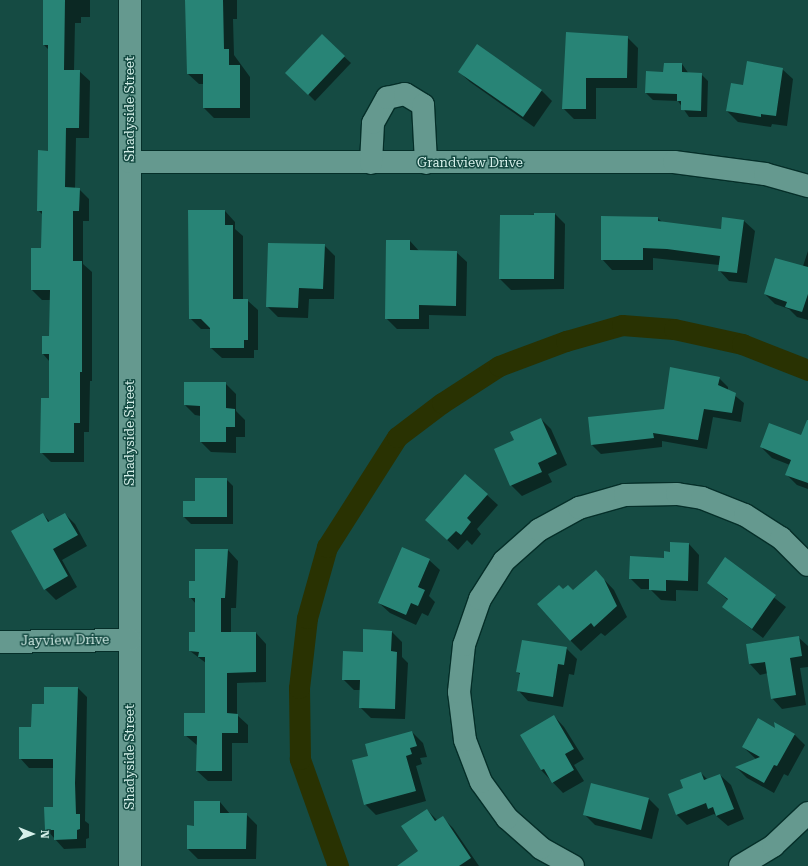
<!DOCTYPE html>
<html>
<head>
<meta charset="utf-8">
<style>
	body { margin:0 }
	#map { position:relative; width:808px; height:866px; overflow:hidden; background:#154b43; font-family:"Roboto Serif",serif }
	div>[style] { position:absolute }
	.shadow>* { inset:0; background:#0007 }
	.canal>* { height:21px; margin:-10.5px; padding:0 10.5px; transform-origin:10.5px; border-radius:10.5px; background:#293202 }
	.building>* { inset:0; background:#288476 }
	.roads { filter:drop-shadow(1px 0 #052f29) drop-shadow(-1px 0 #052f29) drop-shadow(0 1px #052f29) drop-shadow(0 -1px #052f29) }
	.minor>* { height:22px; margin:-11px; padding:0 11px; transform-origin:11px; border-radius:11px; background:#65998f }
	span { translate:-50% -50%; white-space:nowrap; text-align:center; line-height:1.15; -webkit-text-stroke:3px #154b43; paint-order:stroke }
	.street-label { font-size:13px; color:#d6f0ea }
	.north { position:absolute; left:12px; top:814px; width:40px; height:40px; -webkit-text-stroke:3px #154b43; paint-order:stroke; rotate:91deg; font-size:11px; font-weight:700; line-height:16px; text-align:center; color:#d6f0ea }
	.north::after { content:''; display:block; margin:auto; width:14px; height:18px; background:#d6f0ea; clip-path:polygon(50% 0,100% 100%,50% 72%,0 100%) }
</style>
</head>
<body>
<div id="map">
	<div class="shadow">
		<i style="clip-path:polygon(44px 0,90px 0,90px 17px,81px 17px,81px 23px,75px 23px,74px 71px,79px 71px,90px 81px,89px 138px,76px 138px,75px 189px,79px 189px,89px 199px,89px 221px,83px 221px,83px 264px,92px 272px,92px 381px,90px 381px,89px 432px,84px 432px,84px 462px,51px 462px,41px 452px,50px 399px,50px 362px,43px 354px,43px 337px,50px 336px,51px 300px,42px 300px,32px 290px,42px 249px,43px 215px,38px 210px,49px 152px,49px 50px,44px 45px)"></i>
		<i style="clip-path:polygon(186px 0,237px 0,237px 19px,233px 19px,234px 55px,250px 77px,250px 118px,214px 118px,204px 108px,204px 84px,199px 84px,188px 74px)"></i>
		<i style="clip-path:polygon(567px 34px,627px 37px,638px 48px,637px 88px,596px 88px,596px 119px,574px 119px,563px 108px)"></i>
		<i style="clip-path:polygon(322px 36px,351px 63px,315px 101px,287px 73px)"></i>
		<i style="clip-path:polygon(682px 64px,689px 74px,701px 74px,708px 81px,707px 117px,689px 117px,678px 101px,653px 100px,646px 93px,664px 73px)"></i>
		<i style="clip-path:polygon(782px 69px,793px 79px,787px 126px,772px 124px,771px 127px,738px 122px,727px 111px,744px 86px)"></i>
		<i style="clip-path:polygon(459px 72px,541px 90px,552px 101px,534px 127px,470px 82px)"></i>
		<i style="clip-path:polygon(225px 211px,235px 222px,235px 229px,243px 236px,243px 300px,247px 300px,258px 310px,258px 350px,254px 350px,254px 358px,222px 358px,211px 348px,211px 329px,201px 329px,190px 318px)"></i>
		<i style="clip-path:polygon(555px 214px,565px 224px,564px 289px,511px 290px,500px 279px,501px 216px)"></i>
		<i style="clip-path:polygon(602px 217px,658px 218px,663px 223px,722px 230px,723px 218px,744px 221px,755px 231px,747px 283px,729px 281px,719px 270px,719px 265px,653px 258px,653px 270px,612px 270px,602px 259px)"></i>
		<i style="clip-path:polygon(410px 241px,420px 252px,456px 252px,467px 262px,466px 316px,429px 315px,429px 329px,397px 329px,386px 318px)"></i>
		<i style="clip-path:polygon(324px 245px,335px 256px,334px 299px,309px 299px,308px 318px,278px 317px,267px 306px)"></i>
		<i style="clip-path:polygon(808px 251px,808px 320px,797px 317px,789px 309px,775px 304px,765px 294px,803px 266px)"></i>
		<i style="clip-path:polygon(719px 378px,728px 387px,728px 390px,744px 403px,741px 422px,713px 417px,707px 449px,662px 441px,662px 447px,601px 454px,592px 445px,664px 410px)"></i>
		<i style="clip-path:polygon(225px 383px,236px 394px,236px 411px,245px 420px,245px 437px,236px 437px,236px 453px,211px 452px,201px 442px,201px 416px,195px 415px,185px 405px)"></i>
		<i style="clip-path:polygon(541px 419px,551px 429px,567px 465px,548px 474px,552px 482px,522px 496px,511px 485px,515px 440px)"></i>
		<i style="clip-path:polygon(808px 439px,808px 489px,797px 485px,787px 475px,790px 465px,772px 458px,761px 447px)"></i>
		<i style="clip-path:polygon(226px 479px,233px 486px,233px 524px,191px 524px,184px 517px,196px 502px)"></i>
		<i style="clip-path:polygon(487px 495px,498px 505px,477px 529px,481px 534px,472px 545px,467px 540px,458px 550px,426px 520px)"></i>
		<i style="clip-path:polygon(43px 514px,50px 522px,65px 514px,75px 524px,87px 546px,62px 560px,77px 587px,56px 600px,45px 589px)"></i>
		<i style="clip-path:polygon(689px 544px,699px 555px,698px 591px,676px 590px,676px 601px,661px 600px,650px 589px,641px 589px,630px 578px)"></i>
		<i style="clip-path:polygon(228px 550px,238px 561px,236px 608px,231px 608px,231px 633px,256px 633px,266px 644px,266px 682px,237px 683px,237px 715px,248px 725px,248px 743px,232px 743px,232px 781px,208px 781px,197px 771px,198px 746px,185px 735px,206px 714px,206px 663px,190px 651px,196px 633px,196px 604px,190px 597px,196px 582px)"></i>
		<i style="clip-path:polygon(725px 559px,786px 607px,763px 638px,723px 607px,728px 600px,708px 583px)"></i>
		<i style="clip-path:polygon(429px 560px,440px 570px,429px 596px,435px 602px,428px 616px,422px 613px,416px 625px,390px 613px,379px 603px)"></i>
		<i style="clip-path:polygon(596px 571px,614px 590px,627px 617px,605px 636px,601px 633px,581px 651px,570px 640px,563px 590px,573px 591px)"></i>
		<i style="clip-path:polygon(392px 632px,402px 642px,402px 657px,408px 663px,405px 719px,371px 718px,360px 707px,361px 690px,354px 690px,343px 679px)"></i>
		<i style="clip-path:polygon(798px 637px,808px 646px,808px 667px,800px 668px,806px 705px,782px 709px,772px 698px,768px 673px,760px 675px,750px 664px,747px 644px)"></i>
		<i style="clip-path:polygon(566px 648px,577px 659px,574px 675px,569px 674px,563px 707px,528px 701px,518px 690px,521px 675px,517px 672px)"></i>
		<i style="clip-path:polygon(78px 688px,87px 697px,85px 821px,89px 824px,89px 838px,86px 839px,86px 848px,64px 849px,46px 829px,54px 808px,54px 768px,29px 768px,20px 758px,46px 705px)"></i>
		<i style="clip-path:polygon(554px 716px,564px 727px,584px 759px,574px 765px,584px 781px,563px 793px,541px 770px)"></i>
		<i style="clip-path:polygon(775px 724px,795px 735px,805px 745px,788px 776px,784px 774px,774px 793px,747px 778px,737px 768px,757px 760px,743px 747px,776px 729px)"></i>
		<i style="clip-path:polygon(412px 732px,423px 743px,427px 757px,420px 758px,422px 764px,416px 766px,426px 801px,376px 815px,365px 804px,369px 756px)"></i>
		<i style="clip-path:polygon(701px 773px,708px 780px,720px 775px,731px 785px,744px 819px,728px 826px,714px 814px,687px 825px,676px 814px,684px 789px)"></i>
		<i style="clip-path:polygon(592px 784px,649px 799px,659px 809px,652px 839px,595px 825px,584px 814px)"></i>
		<i style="clip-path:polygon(220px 802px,230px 814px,246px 814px,257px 825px,256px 859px,198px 859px,188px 849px,194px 827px)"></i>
		<i style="clip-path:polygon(427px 810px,438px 821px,443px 818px,453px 828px,479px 866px,407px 866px,419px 851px)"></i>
	</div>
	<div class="canal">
		<i style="left:338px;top:866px;width:114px;rotate:-109.6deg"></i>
		<i style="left:300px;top:759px;width:71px;rotate:-90.8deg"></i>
		<i style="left:299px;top:688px;width:70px;rotate:-83.5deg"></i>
		<i style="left:307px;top:618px;width:74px;rotate:-74.3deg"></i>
		<i style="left:327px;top:547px;width:130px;rotate:-57.5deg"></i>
		<i style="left:397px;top:437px;width:56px;rotate:-37.1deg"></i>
		<i style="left:442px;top:403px;width:68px;rotate:-33deg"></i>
		<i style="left:499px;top:366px;width:72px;rotate:-20.5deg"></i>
		<i style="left:566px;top:341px;width:58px;rotate:-15.9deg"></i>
		<i style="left:622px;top:325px;width:52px;rotate:4.4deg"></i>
		<i style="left:674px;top:329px;width:70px;rotate:12.4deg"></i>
		<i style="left:742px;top:344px;width:71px;rotate:21.5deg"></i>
	</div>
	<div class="building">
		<i style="clip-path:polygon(43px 0,65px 0,64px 70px,80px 70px,79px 128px,66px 128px,65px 187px,80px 188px,79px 211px,73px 211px,73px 261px,82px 261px,82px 372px,80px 372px,80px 423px,74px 423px,74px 453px,40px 453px,41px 398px,49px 398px,49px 354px,42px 354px,42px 336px,49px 336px,50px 290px,31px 290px,31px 248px,41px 248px,42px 211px,37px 211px,38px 150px,48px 151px,48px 45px,43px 45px)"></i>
		<i style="clip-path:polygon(185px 0,223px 0,224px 49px,229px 49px,229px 65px,240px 65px,240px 108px,203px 108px,203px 74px,187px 74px)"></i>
		<i style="clip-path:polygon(566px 32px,628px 36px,627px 78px,586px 78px,586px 109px,562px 109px)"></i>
		<i style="clip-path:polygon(322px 34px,345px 56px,308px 95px,285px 73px)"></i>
		<i style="clip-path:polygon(477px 44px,542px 90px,523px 117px,458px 72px)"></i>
		<i style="clip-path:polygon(747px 61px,783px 68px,776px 116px,761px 114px,761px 117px,726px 111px,731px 83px,743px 85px)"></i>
		<i style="clip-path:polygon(664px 63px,682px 63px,682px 72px,702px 73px,701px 111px,681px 110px,681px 101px,677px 101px,677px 94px,645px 93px,646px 71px,663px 72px)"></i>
		<i style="clip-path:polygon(188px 210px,225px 210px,225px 225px,233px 225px,233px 299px,248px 299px,248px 340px,244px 340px,244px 348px,210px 348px,210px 328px,201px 319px,189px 319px)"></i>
		<i style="clip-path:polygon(534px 213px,555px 213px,554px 279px,499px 279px,500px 215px,534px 215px)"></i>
		<i style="clip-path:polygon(601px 216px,658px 217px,658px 221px,721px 229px,722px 217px,744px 220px,737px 273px,718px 271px,720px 256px,667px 249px,643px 248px,643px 260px,601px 260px)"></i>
		<i style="clip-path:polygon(386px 240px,410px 240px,410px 250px,457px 251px,456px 306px,419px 305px,419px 319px,385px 319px)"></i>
		<i style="clip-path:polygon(268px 243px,325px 244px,323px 289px,299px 288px,298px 308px,266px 307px)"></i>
		<i style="clip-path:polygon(775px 258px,808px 267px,808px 294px,802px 312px,785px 307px,787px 302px,764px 294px)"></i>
		<i style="clip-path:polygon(670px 367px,720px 377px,718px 385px,736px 393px,732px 413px,704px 409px,698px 440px,653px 433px,654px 438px,591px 445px,588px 417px,664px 409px)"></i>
		<i style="clip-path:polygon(184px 382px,226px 382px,226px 408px,235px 409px,235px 427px,226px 427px,226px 442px,200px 442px,200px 406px,184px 405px)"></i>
		<i style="clip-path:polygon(541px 418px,557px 454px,538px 463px,542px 472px,510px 486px,494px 449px,514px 440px,510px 432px)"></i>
		<i style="clip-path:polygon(807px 420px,808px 420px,808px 483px,785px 475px,791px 460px,760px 447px,769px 423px,801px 435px)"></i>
		<i style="clip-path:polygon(465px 474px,488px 494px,467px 518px,471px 522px,461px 535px,456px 531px,447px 540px,425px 520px)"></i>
		<i style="clip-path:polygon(195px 478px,227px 478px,227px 517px,183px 517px,183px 501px,195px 501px)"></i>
		<i style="clip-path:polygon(43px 513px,48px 522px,65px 513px,78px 535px,53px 549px,68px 576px,44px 590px,11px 531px)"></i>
		<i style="clip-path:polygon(670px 542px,689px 543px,688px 581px,666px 580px,666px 591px,649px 590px,649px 579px,629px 579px,630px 556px,664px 558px,664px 551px,670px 552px)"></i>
		<i style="clip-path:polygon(402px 547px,430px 559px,418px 587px,425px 590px,418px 606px,411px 603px,406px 615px,378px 603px)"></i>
		<i style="clip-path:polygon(195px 549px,228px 549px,225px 598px,221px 598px,221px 632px,256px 632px,256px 672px,227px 673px,227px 713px,238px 714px,238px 733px,222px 733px,222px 771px,196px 771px,197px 736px,184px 736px,184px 713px,205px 713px,205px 657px,198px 657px,199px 652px,189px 651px,189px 632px,195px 632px,195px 598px,189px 598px,189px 581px,195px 581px)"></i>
		<i style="clip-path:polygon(725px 557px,776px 595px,752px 629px,722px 607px,728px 599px,707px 583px)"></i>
		<i style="clip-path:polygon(596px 570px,604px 579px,617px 606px,594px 627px,591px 623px,570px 641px,537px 604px,559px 585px,563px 589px,568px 585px,573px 590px)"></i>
		<i style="clip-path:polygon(363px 629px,392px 631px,391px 651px,397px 652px,395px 709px,359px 708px,360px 680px,342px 680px,343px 651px,363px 652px)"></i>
		<i style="clip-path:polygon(799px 636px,802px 656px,790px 658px,796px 695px,771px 699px,765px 662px,749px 664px,746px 644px)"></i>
		<i style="clip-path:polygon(522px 640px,567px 647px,564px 665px,558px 664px,553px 697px,517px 691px,520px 673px,516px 672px)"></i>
		<i style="clip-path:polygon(44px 687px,78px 687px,75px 783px,76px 814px,80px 814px,80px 829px,77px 830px,77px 839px,54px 840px,54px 830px,45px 830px,44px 807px,53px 807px,53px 759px,19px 759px,19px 727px,31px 727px,32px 704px,44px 704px)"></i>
		<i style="clip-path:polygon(554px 715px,574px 749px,565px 754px,574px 770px,552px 783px,544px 769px,541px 770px,520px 735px)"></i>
		<i style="clip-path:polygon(758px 718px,775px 728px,774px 722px,795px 734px,777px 766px,774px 765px,764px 783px,735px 767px,760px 757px,742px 747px)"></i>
		<i style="clip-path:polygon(412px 731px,417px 746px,410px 748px,412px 754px,406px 756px,416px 791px,364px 805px,352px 760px,368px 756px,365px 744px)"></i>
		<i style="clip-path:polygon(701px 772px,704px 780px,720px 774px,734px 809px,716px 816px,713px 807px,708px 809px,706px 803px,676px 815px,668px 794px,683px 788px,680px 780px)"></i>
		<i style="clip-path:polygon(591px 783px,649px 798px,641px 830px,583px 815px)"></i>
		<i style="clip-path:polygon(194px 801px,220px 801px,220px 813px,247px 813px,246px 849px,187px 849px,187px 825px,194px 826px)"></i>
		<i style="clip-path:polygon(427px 809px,435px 821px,443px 816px,471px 858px,459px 866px,397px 866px,418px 851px,401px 826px)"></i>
	</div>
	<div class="roads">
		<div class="minor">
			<i style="left:130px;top:0;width:866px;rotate:90deg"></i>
			<i style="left:130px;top:162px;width:544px"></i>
			<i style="left:674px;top:162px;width:92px;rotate:7.5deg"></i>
			<i style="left:765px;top:174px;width:45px;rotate:15.6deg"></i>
			<i style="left:371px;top:163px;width:40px;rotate:-87.1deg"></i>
			<i style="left:373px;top:123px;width:29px;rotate:-61deg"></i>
			<i style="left:387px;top:98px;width:18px;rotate:-13deg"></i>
			<i style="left:405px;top:94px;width:21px;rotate:31deg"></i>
			<i style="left:423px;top:105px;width:58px;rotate:87deg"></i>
			<i style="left:0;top:642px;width:130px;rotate:-0.9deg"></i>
			<i style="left:573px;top:866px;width:37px;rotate:-151deg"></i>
			<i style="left:541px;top:848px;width:45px;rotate:-138.6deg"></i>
			<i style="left:507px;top:818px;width:44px;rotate:-125.8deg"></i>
			<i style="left:481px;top:782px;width:45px;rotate:-110.9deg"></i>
			<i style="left:465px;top:740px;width:48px;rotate:-97.1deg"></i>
			<i style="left:459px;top:692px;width:47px;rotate:-83.9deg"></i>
			<i style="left:464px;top:645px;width:49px;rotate:-70.8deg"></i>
			<i style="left:480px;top:599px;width:45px;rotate:-57.7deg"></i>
			<i style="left:504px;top:561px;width:47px;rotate:-41.5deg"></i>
			<i style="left:539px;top:530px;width:46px;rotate:-28.8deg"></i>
			<i style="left:579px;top:508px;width:48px;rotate:-15.8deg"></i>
			<i style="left:625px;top:495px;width:52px;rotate:-1.1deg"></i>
			<i style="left:677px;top:494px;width:25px;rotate:9deg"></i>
			<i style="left:702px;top:498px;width:46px;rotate:21.6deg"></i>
			<i style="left:745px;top:515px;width:43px;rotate:32.6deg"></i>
			<i style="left:781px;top:538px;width:38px;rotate:45deg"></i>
			<i style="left:740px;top:866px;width:39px;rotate:-31deg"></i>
			<i style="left:773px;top:846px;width:48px;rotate:-43.3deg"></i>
		</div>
	</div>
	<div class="street-label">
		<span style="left:130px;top:109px;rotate:-90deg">Shadyside Street</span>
		<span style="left:470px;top:163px">Grandview Drive</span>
		<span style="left:130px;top:433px;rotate:-90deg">Shadyside Street</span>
		<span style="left:65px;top:641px;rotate:-1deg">Jayview Drive</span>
		<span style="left:130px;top:757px;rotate:-90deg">Shadyside Street</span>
	</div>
	<div class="north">N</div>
</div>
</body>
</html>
